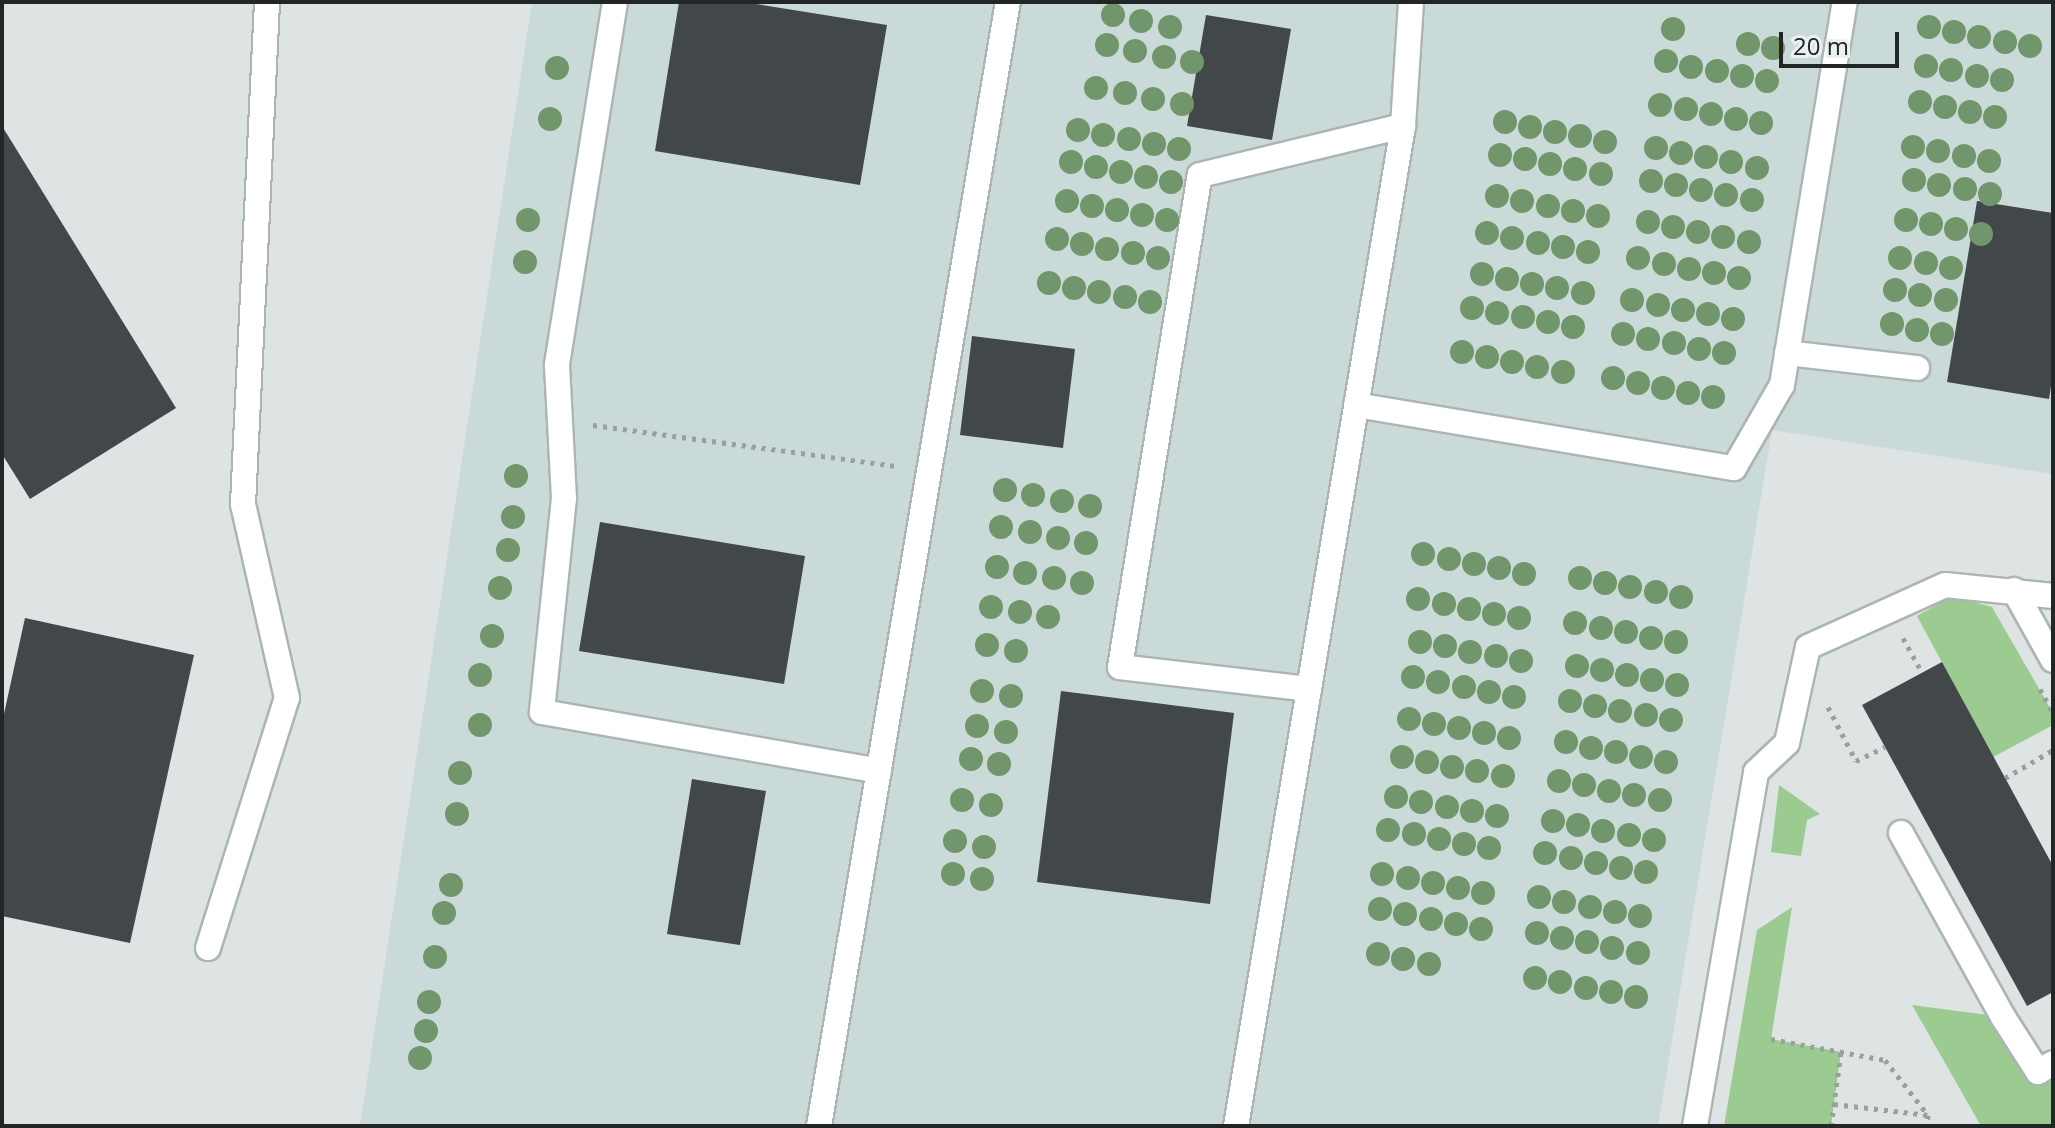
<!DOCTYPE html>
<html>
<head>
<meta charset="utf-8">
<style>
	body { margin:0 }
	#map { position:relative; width:2055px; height:1128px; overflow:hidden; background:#dde4e3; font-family:"Open Sans",sans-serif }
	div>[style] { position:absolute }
	.built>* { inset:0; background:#c9dad9 }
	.green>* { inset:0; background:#9bcb90 }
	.building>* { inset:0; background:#424749 }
	.path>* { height:5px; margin-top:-2.5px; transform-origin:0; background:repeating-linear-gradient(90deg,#9aa09f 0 4px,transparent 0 10px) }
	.roads { filter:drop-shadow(2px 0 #adb4b4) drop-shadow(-2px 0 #adb4b4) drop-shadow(0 2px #adb4b4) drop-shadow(0 -2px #adb4b4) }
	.service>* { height:24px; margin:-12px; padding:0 12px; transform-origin:12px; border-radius:12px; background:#fff }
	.trees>* { width:24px; height:24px; margin:-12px; border-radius:50%; background:#72966b }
	span { translate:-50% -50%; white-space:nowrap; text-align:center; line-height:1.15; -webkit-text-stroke:8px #eaf1f1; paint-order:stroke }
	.frame { position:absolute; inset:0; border:4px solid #232626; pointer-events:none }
	.scale { position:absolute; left:1779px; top:32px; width:120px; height:36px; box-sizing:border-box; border:4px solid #232626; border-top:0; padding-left:10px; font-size:24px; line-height:28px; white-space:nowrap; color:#232626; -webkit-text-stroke:6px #eaf1f1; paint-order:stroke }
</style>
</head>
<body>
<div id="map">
	<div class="built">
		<i style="clip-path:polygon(532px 2px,2053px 2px,2053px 474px,1772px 430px,1658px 1126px,360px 1126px)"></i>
	</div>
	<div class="green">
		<i style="clip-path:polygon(1952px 596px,1992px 607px,2053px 713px,2053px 725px,1993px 757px,1917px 616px)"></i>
		<i style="clip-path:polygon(1779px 785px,1820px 814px,1807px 820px,1801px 856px,1771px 852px)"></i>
		<i style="clip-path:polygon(1792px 907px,1771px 1039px,1841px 1052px,1831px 1126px,1724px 1126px,1757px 930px)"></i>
		<i style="clip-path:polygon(1912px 1005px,2003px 1017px,2037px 1071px,2053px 1063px,2053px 1126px,1981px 1126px)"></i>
	</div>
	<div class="building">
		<i style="clip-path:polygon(679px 2px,744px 2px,887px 25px,860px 185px,655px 151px)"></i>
		<i style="clip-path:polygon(1206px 15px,1291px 29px,1272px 140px,1187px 126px)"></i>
		<i style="clip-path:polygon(2px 126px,176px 408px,30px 499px,2px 454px)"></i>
		<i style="clip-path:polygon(1977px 201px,2053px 213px,2053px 373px,2049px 399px,1947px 382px)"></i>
		<i style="clip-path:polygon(972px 336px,1075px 349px,1063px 448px,960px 435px)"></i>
		<i style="clip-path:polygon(600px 522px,805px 556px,784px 684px,579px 651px)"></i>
		<i style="clip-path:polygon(25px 618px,194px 655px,130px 943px,2px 916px,2px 723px)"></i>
		<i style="clip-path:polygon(1942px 662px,2053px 866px,2053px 992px,2027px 1006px,1862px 705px)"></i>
		<i style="clip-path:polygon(1061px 691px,1234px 713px,1210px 904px,1037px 882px)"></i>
		<i style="clip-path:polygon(692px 779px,766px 791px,740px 945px,667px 934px)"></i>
	</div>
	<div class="path">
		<i style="left:593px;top:425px;width:307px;rotate:7.7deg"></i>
		<i style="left:1903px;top:638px;width:39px;rotate:61deg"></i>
		<i style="left:2040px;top:689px;width:27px;rotate:62deg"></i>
		<i style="left:1828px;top:707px;width:61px;rotate:62.6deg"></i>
		<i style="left:1856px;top:761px;width:32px;rotate:-26deg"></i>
		<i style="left:2005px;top:778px;width:56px;rotate:-30.3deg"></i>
		<i style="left:1771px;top:1039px;width:116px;rotate:10.4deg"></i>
		<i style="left:1885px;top:1060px;width:70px;rotate:52deg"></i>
		<i style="left:1928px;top:1115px;width:11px;rotate:95deg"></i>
		<i style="left:1834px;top:1104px;width:95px;rotate:6.7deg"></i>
		<i style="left:1831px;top:1126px;width:75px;rotate:-82.3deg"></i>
	</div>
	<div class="roads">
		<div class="service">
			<i style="left:615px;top:2px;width:368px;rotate:99.1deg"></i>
			<i style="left:557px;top:365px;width:133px;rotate:87deg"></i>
			<i style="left:564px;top:498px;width:215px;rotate:95.9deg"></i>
			<i style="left:542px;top:712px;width:342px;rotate:9.9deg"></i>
			<i style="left:1787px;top:353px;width:131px;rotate:6.6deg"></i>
			<i style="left:1356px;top:405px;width:383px;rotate:9.5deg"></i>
			<i style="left:1734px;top:468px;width:96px;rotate:-60deg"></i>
			<i style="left:1782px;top:385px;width:388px;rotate:-80.7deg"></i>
			<i style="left:2014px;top:590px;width:80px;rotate:60.9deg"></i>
			<i style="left:1309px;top:689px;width:190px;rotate:-173.4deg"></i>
			<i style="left:1120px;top:667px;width:498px;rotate:-80.8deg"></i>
			<i style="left:1200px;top:175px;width:209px;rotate:-13.6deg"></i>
			<i style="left:1901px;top:833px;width:210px;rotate:61deg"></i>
			<i style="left:2003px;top:1017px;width:65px;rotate:57.5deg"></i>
			<i style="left:2038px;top:1072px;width:17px;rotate:-31deg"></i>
			<i style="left:208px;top:948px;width:262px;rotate:-72.5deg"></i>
			<i style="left:287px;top:698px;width:199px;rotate:-102.8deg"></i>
			<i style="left:243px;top:504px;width:503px;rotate:-87.26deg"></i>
			<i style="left:819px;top:1126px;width:1140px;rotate:-80.46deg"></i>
			<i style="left:1236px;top:1126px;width:1014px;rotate:-80.52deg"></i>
			<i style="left:1403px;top:126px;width:124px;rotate:-86.3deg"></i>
			<i style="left:1695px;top:1126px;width:359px;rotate:-80.2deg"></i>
			<i style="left:1756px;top:772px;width:42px;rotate:-43.1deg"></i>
			<i style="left:1787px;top:743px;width:98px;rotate:-77.7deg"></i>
			<i style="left:1808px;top:647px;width:150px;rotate:-24.3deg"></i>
			<i style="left:1945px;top:585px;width:109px;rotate:5.8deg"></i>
		</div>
	</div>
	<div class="trees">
		<i style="left:1113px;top:15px"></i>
		<i style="left:1141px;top:21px"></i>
		<i style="left:1170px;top:27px"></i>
		<i style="left:1929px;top:27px"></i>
		<i style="left:1673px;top:29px"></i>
		<i style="left:1954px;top:32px"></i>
		<i style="left:1979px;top:37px"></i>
		<i style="left:2005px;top:42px"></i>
		<i style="left:1748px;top:44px"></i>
		<i style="left:1107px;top:45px"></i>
		<i style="left:2030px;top:46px"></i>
		<i style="left:1773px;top:48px"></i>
		<i style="left:1135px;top:51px"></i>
		<i style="left:1164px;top:57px"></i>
		<i style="left:1666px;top:61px"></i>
		<i style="left:1192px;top:62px"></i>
		<i style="left:1926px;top:66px"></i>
		<i style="left:1691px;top:67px"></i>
		<i style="left:557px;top:68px"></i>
		<i style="left:1951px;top:70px"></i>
		<i style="left:1717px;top:71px"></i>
		<i style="left:1742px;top:76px"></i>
		<i style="left:1977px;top:76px"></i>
		<i style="left:2002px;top:80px"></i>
		<i style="left:1767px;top:81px"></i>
		<i style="left:1096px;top:88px"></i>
		<i style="left:1125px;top:93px"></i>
		<i style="left:1153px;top:99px"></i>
		<i style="left:1920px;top:102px"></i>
		<i style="left:1182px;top:104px"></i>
		<i style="left:1660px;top:105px"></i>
		<i style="left:1945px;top:107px"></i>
		<i style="left:1686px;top:109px"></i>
		<i style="left:1970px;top:112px"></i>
		<i style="left:1711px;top:114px"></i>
		<i style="left:1995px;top:117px"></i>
		<i style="left:550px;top:119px"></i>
		<i style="left:1736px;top:119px"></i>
		<i style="left:1505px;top:122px"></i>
		<i style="left:1761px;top:123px"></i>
		<i style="left:1530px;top:127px"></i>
		<i style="left:1078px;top:130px"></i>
		<i style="left:1555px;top:132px"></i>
		<i style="left:1103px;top:135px"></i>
		<i style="left:1580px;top:136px"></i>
		<i style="left:1129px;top:139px"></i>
		<i style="left:1605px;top:142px"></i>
		<i style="left:1154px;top:144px"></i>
		<i style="left:1913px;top:147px"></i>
		<i style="left:1656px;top:148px"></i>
		<i style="left:1179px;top:149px"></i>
		<i style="left:1938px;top:151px"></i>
		<i style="left:1681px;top:153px"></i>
		<i style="left:1500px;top:155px"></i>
		<i style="left:1964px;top:156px"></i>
		<i style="left:1706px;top:157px"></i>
		<i style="left:1525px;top:159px"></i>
		<i style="left:1989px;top:161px"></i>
		<i style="left:1071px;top:162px"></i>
		<i style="left:1731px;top:162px"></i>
		<i style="left:1550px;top:164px"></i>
		<i style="left:1096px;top:167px"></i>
		<i style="left:1757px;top:168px"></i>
		<i style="left:1575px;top:169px"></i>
		<i style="left:1121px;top:172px"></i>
		<i style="left:1601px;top:174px"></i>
		<i style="left:1146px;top:177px"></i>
		<i style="left:1914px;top:180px"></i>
		<i style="left:1651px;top:181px"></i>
		<i style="left:1171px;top:182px"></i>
		<i style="left:1676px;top:185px"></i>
		<i style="left:1939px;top:185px"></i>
		<i style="left:1965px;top:189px"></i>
		<i style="left:1701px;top:190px"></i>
		<i style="left:1990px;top:194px"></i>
		<i style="left:1726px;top:195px"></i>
		<i style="left:1497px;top:196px"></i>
		<i style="left:1752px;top:200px"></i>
		<i style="left:1067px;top:201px"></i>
		<i style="left:1522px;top:201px"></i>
		<i style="left:1092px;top:206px"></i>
		<i style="left:1548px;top:206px"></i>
		<i style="left:1117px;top:210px"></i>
		<i style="left:1573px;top:211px"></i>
		<i style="left:1142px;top:215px"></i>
		<i style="left:1598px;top:216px"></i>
		<i style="left:528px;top:220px"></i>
		<i style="left:1167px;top:220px"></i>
		<i style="left:1906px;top:220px"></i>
		<i style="left:1648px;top:222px"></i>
		<i style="left:1931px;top:224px"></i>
		<i style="left:1673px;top:227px"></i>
		<i style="left:1956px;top:229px"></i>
		<i style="left:1698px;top:232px"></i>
		<i style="left:1487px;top:233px"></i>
		<i style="left:1981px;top:234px"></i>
		<i style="left:1723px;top:237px"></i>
		<i style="left:1512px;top:238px"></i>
		<i style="left:1057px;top:239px"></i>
		<i style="left:1749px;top:242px"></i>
		<i style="left:1538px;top:243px"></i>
		<i style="left:1082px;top:244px"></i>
		<i style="left:1563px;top:247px"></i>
		<i style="left:1107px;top:249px"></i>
		<i style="left:1588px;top:252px"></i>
		<i style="left:1133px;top:253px"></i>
		<i style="left:1158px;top:258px"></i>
		<i style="left:1638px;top:258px"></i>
		<i style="left:1900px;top:258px"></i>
		<i style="left:525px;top:262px"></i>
		<i style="left:1926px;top:263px"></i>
		<i style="left:1664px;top:264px"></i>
		<i style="left:1951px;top:268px"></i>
		<i style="left:1689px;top:269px"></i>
		<i style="left:1714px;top:273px"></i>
		<i style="left:1482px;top:274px"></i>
		<i style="left:1739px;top:278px"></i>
		<i style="left:1507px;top:279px"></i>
		<i style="left:1049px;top:283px"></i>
		<i style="left:1532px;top:284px"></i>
		<i style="left:1074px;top:288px"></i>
		<i style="left:1557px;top:288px"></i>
		<i style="left:1895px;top:290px"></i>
		<i style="left:1099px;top:292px"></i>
		<i style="left:1583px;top:293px"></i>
		<i style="left:1920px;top:295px"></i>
		<i style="left:1125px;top:297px"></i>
		<i style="left:1632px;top:300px"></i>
		<i style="left:1946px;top:300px"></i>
		<i style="left:1150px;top:302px"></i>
		<i style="left:1658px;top:305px"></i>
		<i style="left:1472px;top:308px"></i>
		<i style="left:1683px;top:310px"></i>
		<i style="left:1497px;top:313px"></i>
		<i style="left:1708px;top:314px"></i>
		<i style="left:1523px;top:317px"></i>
		<i style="left:1733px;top:319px"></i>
		<i style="left:1548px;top:322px"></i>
		<i style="left:1892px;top:324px"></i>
		<i style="left:1573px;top:327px"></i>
		<i style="left:1917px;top:330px"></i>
		<i style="left:1623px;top:334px"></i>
		<i style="left:1942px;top:334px"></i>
		<i style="left:1648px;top:339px"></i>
		<i style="left:1674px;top:343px"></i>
		<i style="left:1699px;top:349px"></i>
		<i style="left:1462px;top:352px"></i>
		<i style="left:1724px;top:353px"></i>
		<i style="left:1487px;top:357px"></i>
		<i style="left:1512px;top:362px"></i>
		<i style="left:1537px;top:367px"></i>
		<i style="left:1563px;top:372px"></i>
		<i style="left:1613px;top:378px"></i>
		<i style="left:1638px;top:383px"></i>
		<i style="left:1663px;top:388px"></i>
		<i style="left:1688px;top:393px"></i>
		<i style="left:1713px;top:397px"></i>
		<i style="left:516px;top:476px"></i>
		<i style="left:1005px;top:490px"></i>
		<i style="left:1033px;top:495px"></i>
		<i style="left:1062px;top:501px"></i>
		<i style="left:1090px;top:506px"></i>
		<i style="left:513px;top:517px"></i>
		<i style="left:1001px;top:527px"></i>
		<i style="left:1030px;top:532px"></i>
		<i style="left:1058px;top:538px"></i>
		<i style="left:1086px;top:543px"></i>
		<i style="left:508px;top:550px"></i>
		<i style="left:1423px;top:554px"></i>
		<i style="left:1449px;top:559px"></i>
		<i style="left:1474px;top:564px"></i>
		<i style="left:997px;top:567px"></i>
		<i style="left:1499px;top:568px"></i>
		<i style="left:1025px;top:573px"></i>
		<i style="left:1524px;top:574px"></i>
		<i style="left:1054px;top:578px"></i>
		<i style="left:1580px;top:578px"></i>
		<i style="left:1082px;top:583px"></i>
		<i style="left:1605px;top:583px"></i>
		<i style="left:1630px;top:587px"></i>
		<i style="left:500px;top:588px"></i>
		<i style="left:1656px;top:592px"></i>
		<i style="left:1681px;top:597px"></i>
		<i style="left:1418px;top:599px"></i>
		<i style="left:1444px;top:604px"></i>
		<i style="left:991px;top:607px"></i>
		<i style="left:1469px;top:609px"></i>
		<i style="left:1020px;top:612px"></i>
		<i style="left:1494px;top:614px"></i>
		<i style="left:1048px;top:617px"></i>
		<i style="left:1519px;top:618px"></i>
		<i style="left:1575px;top:623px"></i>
		<i style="left:1601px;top:628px"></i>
		<i style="left:1626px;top:632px"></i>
		<i style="left:492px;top:636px"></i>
		<i style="left:1651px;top:638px"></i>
		<i style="left:1420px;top:642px"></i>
		<i style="left:1676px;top:642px"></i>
		<i style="left:987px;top:645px"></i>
		<i style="left:1445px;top:646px"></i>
		<i style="left:1016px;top:651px"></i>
		<i style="left:1470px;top:652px"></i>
		<i style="left:1496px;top:656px"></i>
		<i style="left:1521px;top:661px"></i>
		<i style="left:1577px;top:666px"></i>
		<i style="left:1602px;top:670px"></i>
		<i style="left:480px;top:675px"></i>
		<i style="left:1627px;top:675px"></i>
		<i style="left:1413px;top:677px"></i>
		<i style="left:1652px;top:680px"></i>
		<i style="left:1438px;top:682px"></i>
		<i style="left:1677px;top:685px"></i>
		<i style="left:1464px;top:687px"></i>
		<i style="left:982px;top:691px"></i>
		<i style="left:1489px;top:692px"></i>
		<i style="left:1011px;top:696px"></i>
		<i style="left:1514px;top:697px"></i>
		<i style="left:1570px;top:701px"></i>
		<i style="left:1595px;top:706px"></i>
		<i style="left:1620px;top:711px"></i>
		<i style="left:1646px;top:715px"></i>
		<i style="left:1409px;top:719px"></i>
		<i style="left:1671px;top:720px"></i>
		<i style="left:1434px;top:724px"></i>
		<i style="left:480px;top:725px"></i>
		<i style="left:977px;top:726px"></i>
		<i style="left:1459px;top:728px"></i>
		<i style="left:1006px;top:732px"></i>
		<i style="left:1484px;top:733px"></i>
		<i style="left:1509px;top:738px"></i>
		<i style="left:1566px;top:742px"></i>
		<i style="left:1591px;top:748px"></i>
		<i style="left:1616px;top:752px"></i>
		<i style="left:1402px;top:757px"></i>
		<i style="left:1641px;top:757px"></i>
		<i style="left:971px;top:759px"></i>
		<i style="left:1427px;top:762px"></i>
		<i style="left:1666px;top:762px"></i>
		<i style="left:999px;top:764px"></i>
		<i style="left:1452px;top:767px"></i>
		<i style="left:1477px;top:771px"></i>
		<i style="left:460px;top:773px"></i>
		<i style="left:1503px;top:776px"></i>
		<i style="left:1559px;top:781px"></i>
		<i style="left:1584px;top:785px"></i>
		<i style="left:1609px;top:791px"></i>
		<i style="left:1634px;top:795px"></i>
		<i style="left:1396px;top:797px"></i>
		<i style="left:962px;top:800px"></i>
		<i style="left:1660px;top:800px"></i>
		<i style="left:1421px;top:802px"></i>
		<i style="left:991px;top:805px"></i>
		<i style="left:1447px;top:807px"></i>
		<i style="left:1472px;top:811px"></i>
		<i style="left:457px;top:814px"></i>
		<i style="left:1497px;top:816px"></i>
		<i style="left:1553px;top:821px"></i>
		<i style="left:1578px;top:825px"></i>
		<i style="left:1388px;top:830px"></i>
		<i style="left:1603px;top:831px"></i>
		<i style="left:1414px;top:834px"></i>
		<i style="left:1629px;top:835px"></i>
		<i style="left:1439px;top:839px"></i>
		<i style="left:1654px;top:840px"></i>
		<i style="left:955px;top:841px"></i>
		<i style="left:1464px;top:844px"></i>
		<i style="left:984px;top:847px"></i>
		<i style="left:1489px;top:848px"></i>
		<i style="left:1545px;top:853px"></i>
		<i style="left:1571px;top:858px"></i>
		<i style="left:1596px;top:863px"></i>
		<i style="left:1621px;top:868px"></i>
		<i style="left:1646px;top:872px"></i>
		<i style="left:953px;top:874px"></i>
		<i style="left:1382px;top:874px"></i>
		<i style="left:1408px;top:878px"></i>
		<i style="left:982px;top:879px"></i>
		<i style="left:1433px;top:883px"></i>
		<i style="left:451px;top:885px"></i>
		<i style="left:1458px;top:888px"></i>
		<i style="left:1483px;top:893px"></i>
		<i style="left:1539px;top:897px"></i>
		<i style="left:1564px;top:902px"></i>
		<i style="left:1590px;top:907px"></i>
		<i style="left:1380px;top:909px"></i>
		<i style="left:1615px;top:912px"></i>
		<i style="left:444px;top:913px"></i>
		<i style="left:1405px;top:914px"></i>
		<i style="left:1640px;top:916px"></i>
		<i style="left:1431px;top:919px"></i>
		<i style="left:1456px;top:924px"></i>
		<i style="left:1481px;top:929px"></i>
		<i style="left:1537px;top:933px"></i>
		<i style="left:1562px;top:938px"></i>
		<i style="left:1587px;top:942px"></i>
		<i style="left:1612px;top:948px"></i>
		<i style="left:1638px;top:953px"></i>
		<i style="left:1378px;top:954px"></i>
		<i style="left:435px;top:957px"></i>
		<i style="left:1403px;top:959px"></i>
		<i style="left:1429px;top:964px"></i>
		<i style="left:1535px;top:978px"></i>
		<i style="left:1560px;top:982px"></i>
		<i style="left:1586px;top:988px"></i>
		<i style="left:1611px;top:992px"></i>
		<i style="left:1636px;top:997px"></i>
		<i style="left:429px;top:1002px"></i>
		<i style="left:426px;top:1031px"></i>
		<i style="left:420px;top:1058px"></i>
	</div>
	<div class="frame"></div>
	<div class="scale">20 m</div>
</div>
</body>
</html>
